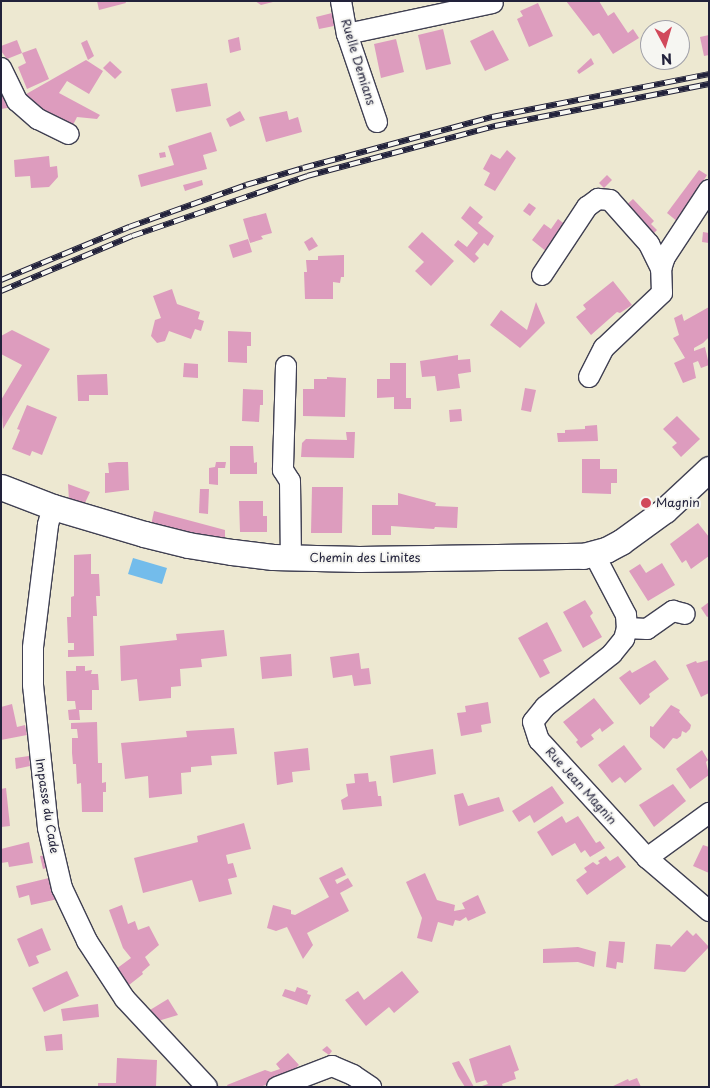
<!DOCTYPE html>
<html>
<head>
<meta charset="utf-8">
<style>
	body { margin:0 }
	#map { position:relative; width:710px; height:1088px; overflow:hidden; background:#ede8d1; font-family:"Playpen Sans",sans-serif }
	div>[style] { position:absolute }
	.water>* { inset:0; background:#73bceb }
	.building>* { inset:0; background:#dd9cbe }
	.roads { filter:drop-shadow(1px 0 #404052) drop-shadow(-1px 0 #404052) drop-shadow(0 1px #404052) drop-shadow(0 -1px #404052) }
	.minor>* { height:20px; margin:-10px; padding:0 10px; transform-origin:10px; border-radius:10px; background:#fff }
	.tertiary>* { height:25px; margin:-12.5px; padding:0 12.5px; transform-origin:12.5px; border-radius:12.5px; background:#fff }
	.rail>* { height:5.5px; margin-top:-2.75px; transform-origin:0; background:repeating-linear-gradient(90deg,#f6f6f2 0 11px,#22223b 0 22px); box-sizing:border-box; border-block:1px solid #22223b }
	.dots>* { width:14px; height:14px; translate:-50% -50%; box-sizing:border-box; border:2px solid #f6f6f2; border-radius:50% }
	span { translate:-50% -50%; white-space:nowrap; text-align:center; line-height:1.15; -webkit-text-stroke:4px #f6f6f2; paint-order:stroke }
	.street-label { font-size:12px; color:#22223b }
	.poi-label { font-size:12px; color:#22223b }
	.left { translate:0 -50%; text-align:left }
	.frame { position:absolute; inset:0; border:2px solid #22223b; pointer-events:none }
	.north { position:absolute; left:640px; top:20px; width:50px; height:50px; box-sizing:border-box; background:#f6f6f2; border:1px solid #a1a1a9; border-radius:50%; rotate:174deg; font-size:14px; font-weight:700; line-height:20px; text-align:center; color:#22223b }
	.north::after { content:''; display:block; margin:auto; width:18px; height:22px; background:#d1495b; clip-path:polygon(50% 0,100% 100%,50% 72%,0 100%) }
</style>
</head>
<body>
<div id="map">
	<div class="water">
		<i style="clip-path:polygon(133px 558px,167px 568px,162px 584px,128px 574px)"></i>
	</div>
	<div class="building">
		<i style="clip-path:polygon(97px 1px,125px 1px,126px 3px,99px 10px)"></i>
		<i style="clip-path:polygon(255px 1px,273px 1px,273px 2px,261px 5px)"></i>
		<i style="clip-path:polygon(566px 1px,599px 1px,608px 16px,614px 12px,628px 33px,633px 29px,639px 38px,613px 54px,599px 33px,593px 36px)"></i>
		<i style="clip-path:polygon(538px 3px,553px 36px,529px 47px,517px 19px,523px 16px,520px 11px)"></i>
		<i style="clip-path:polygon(336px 12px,339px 25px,319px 29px,316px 17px)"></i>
		<i style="clip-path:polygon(443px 29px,451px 64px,426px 70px,418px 35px)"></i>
		<i style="clip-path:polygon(493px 30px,509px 60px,485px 71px,470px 41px)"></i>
		<i style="clip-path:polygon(709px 35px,709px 55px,704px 56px,700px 37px)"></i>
		<i style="clip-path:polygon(239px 37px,241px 50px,230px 53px,228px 40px)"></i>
		<i style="clip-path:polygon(396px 39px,404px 72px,381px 78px,374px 44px)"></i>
		<i style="clip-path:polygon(17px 40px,22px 53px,7px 59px,1px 51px,1px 46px)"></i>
		<i style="clip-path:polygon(87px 40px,94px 56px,88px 60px,81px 43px)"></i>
		<i style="clip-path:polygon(36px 48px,49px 79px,27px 89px,18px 67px,26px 63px,22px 53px)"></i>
		<i style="clip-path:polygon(591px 58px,594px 64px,579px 74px,577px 71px)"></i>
		<i style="clip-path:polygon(86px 60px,103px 71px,89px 94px,67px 81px,59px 93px,100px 115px,97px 119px,77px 117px,72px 127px,21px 97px)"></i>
		<i style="clip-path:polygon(110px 61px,122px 72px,115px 79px,103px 68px)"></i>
		<i style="clip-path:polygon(1px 83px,13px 107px,1px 109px)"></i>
		<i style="clip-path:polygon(207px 83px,211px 106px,176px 112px,171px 89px)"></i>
		<i style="clip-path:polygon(240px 111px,245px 120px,230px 127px,226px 119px)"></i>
		<i style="clip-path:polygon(287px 111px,289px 120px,298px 117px,302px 132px,266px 142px,259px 117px)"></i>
		<i style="clip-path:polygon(211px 132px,217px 151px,203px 155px,207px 169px,141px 187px,138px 175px,174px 165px,168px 146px)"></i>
		<i style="clip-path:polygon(507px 150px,516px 158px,495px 191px,484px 185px,490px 173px,483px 169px,491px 154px,500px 159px)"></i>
		<i style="clip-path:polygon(165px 152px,166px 157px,160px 158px,159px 153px)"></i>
		<i style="clip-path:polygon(49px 156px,50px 167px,57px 166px,58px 177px,49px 187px,31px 188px,30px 176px,15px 177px,14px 160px)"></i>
		<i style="clip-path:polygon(699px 170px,707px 175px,678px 222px,667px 213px)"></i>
		<i style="clip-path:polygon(607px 175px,612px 180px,604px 188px,599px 183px)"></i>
		<i style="clip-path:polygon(202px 180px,203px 185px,185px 191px,183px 185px)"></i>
		<i style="clip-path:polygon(633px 199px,654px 221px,651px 224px,657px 230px,650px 237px,623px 208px)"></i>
		<i style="clip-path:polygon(529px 203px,536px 208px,530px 216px,523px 211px)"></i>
		<i style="clip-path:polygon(470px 206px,483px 217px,478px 223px,494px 236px,488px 246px,484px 243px,475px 254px,479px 258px,474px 263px,454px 245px,458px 240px,467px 247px,478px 233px,461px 218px)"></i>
		<i style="clip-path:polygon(266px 213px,272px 233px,261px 236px,263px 239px,250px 243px,243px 219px)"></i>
		<i style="clip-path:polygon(558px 219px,566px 225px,547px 252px,532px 240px,544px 224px,551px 229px)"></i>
		<i style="clip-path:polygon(422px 232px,454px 261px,431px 286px,415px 271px,424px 262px,408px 247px)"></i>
		<i style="clip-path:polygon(703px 232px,709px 233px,709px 243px,702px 242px)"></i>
		<i style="clip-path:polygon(312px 237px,318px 246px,309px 251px,304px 242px)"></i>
		<i style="clip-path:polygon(248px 239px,252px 252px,233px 258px,229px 245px)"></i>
		<i style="clip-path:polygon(344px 255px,344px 277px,341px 277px,340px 283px,333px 282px,333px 299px,305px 299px,304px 272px,307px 272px,306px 260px,318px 260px,318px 256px)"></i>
		<i style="clip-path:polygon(613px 281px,632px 305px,620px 313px,617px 312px,591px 335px,576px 317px,586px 309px,583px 305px)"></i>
		<i style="clip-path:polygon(172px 289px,177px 304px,200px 312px,198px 319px,204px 321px,201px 331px,195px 329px,191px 339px,169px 331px,165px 341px,157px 343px,151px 336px,155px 320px,161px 318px,153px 296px)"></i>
		<i style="clip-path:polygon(536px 302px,545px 323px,520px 348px,490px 325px,501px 310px,527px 330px)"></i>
		<i style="clip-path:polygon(709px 307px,709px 337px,703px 343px,694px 348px,694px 351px,705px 347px,709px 365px,701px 368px,698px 361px,693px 363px,696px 378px,683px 383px,674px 363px,685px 358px,673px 338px,679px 335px,674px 318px,682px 314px,684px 321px)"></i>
		<i style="clip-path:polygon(12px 330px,50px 349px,3px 429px,1px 400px,22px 365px,1px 354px,1px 336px)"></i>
		<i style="clip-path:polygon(228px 331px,251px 332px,251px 346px,247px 346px,247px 363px,228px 362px)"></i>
		<i style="clip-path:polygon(458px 355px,458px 360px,470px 359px,471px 372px,458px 374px,460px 388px,437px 391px,435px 376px,422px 377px,420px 361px)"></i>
		<i style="clip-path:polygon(184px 363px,198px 364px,198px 378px,183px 377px)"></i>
		<i style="clip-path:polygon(390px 363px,406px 363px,406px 398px,411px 398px,411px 409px,394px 409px,394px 397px,377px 398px,377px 379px,390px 379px)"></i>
		<i style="clip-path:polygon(107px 374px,108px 395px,89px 395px,89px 401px,78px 401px,77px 375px)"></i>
		<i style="clip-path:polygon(327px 377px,346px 378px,345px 417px,303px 416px,303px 389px,314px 389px,314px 379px,327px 379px)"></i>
		<i style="clip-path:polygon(525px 388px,536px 390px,531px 412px,521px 410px)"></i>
		<i style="clip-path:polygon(243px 389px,263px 390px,263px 405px,260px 405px,259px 422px,242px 421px)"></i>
		<i style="clip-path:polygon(27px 405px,57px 417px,42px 455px,32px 451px,30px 456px,12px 449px,20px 430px,17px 429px)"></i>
		<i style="clip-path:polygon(461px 409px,462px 421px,450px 422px,449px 410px)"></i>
		<i style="clip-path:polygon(677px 416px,700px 439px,681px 457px,672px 447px,677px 443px,663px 429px)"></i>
		<i style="clip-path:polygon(597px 425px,598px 441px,558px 442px,557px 433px,565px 433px,565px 430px,585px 429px,585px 426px)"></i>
		<i style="clip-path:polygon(346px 432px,355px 432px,354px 458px,301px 457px,302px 443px,306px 439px,347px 440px)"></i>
		<i style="clip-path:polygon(230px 446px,253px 446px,254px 463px,257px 462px,257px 474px,230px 474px)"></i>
		<i style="clip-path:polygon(582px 459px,600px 459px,600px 469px,617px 469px,617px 483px,611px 483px,611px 494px,582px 493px)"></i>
		<i style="clip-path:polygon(117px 462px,128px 462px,129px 490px,105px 493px,105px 473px,109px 473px,108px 463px)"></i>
		<i style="clip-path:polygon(216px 462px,226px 462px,225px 468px,218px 468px,218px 485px,209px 484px,209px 468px,215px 467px)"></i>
		<i style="clip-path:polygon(68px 484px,90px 492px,84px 505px,69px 500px)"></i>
		<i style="clip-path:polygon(312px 487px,343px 487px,342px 533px,311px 533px)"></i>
		<i style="clip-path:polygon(200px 489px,209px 489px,208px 514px,199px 513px)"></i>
		<i style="clip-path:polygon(398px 493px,436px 503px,435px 506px,458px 507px,457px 528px,435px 527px,434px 529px,391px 526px,391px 535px,372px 535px,372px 505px,398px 505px)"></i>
		<i style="clip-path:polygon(239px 501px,263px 501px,263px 516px,267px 516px,267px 532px,240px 532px)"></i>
		<i style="clip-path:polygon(154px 511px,225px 530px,225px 541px,151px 525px)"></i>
		<i style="clip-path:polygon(698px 523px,709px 537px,709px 556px,691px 569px,686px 560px,682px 563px,670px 544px)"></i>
		<i style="clip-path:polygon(91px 554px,91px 574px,99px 574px,100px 596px,96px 596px,97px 616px,93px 616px,94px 656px,68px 657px,68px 650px,74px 650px,74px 643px,68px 643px,67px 617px,71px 617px,71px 597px,74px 596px,74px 555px)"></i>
		<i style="clip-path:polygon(662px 563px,675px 585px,648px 601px,629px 571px,640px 564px,646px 573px)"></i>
		<i style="clip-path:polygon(585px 600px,593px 613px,590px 616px,602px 637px,583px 648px,563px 612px)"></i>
		<i style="clip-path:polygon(709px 602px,709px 616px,707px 617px,701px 608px)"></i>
		<i style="clip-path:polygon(547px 622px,562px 651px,543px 660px,550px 673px,540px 678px,518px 638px)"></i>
		<i style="clip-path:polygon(224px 630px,227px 656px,201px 659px,202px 667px,180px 669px,181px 686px,171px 687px,171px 698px,139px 701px,137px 679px,121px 681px,120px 646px,177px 640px,176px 634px)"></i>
		<i style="clip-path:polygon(359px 653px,361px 669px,369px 668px,371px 684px,354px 686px,352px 675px,333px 678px,330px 657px)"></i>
		<i style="clip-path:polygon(291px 654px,292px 676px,262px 679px,260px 657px)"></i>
		<i style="clip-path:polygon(655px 660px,669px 679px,649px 694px,650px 697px,640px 705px,619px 678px,630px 670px,632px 673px)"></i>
		<i style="clip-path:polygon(709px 660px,709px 693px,701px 697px,686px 665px,696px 661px,697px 663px)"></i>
		<i style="clip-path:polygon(76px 666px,85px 666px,85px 671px,92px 670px,91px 674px,98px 674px,99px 690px,92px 690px,92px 710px,79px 710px,80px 720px,69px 720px,68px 710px,76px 709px,75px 701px,67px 701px,66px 671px,76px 671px)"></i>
		<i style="clip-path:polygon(594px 698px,614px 723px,602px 732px,600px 728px,591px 735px,594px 739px,581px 748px,576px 742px,578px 740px,563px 722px)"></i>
		<i style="clip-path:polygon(488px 702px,491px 723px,481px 725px,482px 732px,461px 736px,457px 713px,466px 712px,465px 706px)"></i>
		<i style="clip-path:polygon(12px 704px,17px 727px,25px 725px,27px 735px,1px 740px,1px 707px)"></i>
		<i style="clip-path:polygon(671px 705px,680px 710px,679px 712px,691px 725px,690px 729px,686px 733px,682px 731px,681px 736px,677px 739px,673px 738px,664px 749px,650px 737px,650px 726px,653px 727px)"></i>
		<i style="clip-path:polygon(97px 722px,98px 763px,102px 763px,102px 783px,106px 782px,106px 792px,103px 792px,103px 812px,82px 812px,81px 783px,77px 784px,76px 764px,73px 764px,72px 753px,72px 738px,78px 738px,77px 729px,71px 729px,71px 723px)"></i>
		<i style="clip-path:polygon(234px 728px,237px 754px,211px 756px,212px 765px,191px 767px,191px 772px,181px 773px,182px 794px,149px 798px,148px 776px,125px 779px,121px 743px,187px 737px,186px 731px)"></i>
		<i style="clip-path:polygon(624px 745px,642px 769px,625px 783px,620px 777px,612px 783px,598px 765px)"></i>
		<i style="clip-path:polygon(308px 748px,310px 770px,292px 772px,293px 782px,277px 785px,274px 752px)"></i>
		<i style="clip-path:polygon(433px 749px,436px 774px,393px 783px,390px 756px)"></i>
		<i style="clip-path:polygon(702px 750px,708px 760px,706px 762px,709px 775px,690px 789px,676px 769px)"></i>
		<i style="clip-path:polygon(29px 756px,30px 766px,16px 769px,15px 758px)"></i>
		<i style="clip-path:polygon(368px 773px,369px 782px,376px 781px,378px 796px,381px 796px,382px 806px,343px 810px,341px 800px,348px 796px,346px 784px,355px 783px,354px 774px)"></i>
		<i style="clip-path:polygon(673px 784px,686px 801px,654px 827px,639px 805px)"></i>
		<i style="clip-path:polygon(552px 786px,564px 803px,534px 823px,530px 815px,519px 822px,512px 811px)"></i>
		<i style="clip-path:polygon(6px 788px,10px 826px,1px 827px,1px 789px)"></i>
		<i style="clip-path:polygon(463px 793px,468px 806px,499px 797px,504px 811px,459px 826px,454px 795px)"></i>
		<i style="clip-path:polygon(562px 816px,566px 823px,578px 816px,596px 843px,600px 841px,605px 848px,590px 857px,585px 850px,581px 853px,575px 843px,552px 856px,537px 832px)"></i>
		<i style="clip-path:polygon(244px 823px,251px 849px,226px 855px,228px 864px,233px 863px,237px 877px,228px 879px,232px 894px,199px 902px,192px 880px,143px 893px,134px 858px,198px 842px,197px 836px)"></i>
		<i style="clip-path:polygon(29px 842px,33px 863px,9px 867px,8px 862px,1px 863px,1px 849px)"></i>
		<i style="clip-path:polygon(703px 845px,709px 847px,709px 873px,693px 866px)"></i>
		<i style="clip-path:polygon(48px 855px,51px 867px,43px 869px,40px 856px)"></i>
		<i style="clip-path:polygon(606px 856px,610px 861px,618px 856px,626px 867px,587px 895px,576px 880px,587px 872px,584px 868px,593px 862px,597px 865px,600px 863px,598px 861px)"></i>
		<i style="clip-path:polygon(342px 867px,346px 875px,335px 880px,337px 884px,348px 878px,353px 886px,340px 893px,349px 911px,307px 933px,313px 945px,303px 959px,287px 927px,276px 931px,267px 928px,273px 905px,291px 910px,291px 914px,295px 915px,329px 897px,319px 878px)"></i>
		<i style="clip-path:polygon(425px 873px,437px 900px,455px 905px,454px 911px,465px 909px,462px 903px,478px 895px,486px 913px,468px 921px,466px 917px,460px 921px,455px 920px,453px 926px,438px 922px,432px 942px,417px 938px,422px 918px,406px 882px)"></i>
		<i style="clip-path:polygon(53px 877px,58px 899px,31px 905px,29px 895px,19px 898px,16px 886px)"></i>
		<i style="clip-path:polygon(122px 905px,128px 924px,135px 921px,138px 930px,149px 926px,159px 945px,145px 957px,150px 965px,142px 972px,143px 974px,124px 989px,112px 972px,131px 958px,123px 948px,109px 910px)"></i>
		<i style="clip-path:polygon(42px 928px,51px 950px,36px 956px,39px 963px,29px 967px,17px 939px)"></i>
		<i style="clip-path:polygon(687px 930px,693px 936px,696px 933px,709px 947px,685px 972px,654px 969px,656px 944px,670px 945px,671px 947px)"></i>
		<i style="clip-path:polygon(609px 941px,625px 942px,623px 963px,617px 962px,616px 969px,606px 967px)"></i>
		<i style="clip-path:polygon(578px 947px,596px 952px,594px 967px,578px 962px,543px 963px,543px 949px)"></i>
		<i style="clip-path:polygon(67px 971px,79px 996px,44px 1012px,32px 988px)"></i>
		<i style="clip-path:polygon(402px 971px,419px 992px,394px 1013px,389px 1007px,366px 1026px,345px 1000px,358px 991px,364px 1000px)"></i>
		<i style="clip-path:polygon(297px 987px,308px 991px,307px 994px,311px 995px,307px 1005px,282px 996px,285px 989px,295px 992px)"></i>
		<i style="clip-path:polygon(168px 999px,178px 1015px,158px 1021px,150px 1010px)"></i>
		<i style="clip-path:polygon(98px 1004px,99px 1017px,63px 1021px,61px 1009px)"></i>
		<i style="clip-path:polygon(62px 1034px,63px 1050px,46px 1051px,44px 1036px)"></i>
		<i style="clip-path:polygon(510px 1045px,519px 1070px,514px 1072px,516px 1079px,502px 1084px,503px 1087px,479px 1087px,488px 1084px,486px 1080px,476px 1083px,469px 1059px)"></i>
		<i style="clip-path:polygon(327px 1046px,332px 1051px,329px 1055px,322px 1050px)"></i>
		<i style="clip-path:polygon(288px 1053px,299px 1065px,283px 1080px,259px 1087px,228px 1087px,227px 1085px,265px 1070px,271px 1072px,280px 1069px,276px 1064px)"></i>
		<i style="clip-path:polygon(117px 1058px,157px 1060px,156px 1087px,98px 1087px,98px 1083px,116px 1083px)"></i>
		<i style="clip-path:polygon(459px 1061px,465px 1071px,474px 1087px,465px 1087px,458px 1076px,452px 1063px)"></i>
		<i style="clip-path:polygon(637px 1078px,641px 1087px,611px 1087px,628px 1079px,629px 1081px)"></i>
	</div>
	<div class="roads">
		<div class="minor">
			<i style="left:341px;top:1px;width:34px;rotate:80deg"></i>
			<i style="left:347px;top:34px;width:93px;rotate:71.2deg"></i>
			<i style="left:347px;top:34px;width:149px;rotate:-12deg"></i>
			<i style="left:1px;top:68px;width:37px;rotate:64deg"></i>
			<i style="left:17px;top:101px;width:28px;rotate:41deg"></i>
			<i style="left:38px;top:119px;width:34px;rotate:26deg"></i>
			<i style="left:542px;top:275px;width:82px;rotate:-56.5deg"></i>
			<i style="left:587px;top:207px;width:14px;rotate:-36deg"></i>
			<i style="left:598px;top:199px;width:12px;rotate:5deg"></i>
			<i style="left:610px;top:200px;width:59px;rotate:48.4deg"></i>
			<i style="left:649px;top:244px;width:28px;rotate:64deg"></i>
			<i style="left:286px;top:366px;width:104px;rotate:91.7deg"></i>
			<i style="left:283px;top:470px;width:13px;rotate:58deg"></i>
			<i style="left:290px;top:481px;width:77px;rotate:89.3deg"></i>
			<i style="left:589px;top:377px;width:33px;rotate:-63deg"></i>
			<i style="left:604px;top:348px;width:80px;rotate:-43.5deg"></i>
			<i style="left:662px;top:293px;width:24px;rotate:-92deg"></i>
			<i style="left:661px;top:269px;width:13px;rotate:-72deg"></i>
			<i style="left:665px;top:257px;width:80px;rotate:-56.7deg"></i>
			<i style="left:53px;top:507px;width:19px;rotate:106deg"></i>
			<i style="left:48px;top:525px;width:124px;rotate:97deg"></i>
			<i style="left:33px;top:648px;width:37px;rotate:90deg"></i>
			<i style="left:33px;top:685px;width:144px;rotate:84deg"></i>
			<i style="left:48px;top:828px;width:62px;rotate:76.9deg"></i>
			<i style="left:62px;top:888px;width:59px;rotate:64.7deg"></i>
			<i style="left:87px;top:941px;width:69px;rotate:56.8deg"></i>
			<i style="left:125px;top:999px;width:120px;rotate:47deg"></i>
			<i style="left:594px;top:554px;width:69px;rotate:62.3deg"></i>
			<i style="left:626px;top:615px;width:13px;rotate:86deg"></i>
			<i style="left:627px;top:628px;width:11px;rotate:105deg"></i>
			<i style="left:624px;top:639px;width:19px;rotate:129deg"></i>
			<i style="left:612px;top:654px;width:85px;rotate:141.7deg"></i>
			<i style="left:545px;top:707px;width:19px;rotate:129deg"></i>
			<i style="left:533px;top:722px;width:19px;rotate:72deg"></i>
			<i style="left:539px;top:740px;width:160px;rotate:47.5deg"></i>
			<i style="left:647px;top:858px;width:82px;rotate:40.5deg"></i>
			<i style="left:627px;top:628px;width:20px;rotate:3deg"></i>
			<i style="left:647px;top:629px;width:32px;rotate:-35deg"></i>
			<i style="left:673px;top:611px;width:12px;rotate:14deg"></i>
			<i style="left:647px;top:858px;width:77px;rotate:-36deg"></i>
			<i style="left:277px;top:1087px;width:59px;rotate:-20.9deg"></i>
			<i style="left:332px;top:1066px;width:23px;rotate:23deg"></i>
			<i style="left:353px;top:1075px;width:22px;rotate:34deg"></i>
		</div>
		<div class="tertiary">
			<i style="left:1px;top:487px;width:56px;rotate:21deg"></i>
			<i style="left:53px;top:507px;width:95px;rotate:16.5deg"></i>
			<i style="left:144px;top:534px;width:45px;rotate:14deg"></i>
			<i style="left:188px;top:545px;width:45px;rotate:9deg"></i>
			<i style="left:232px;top:552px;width:41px;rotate:7deg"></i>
			<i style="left:273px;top:557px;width:86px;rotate:1.3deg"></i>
			<i style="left:359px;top:559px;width:224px;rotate:-0.8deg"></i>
			<i style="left:583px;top:556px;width:24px;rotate:-15deg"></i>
			<i style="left:606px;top:550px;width:17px;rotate:-28deg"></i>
			<i style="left:621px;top:542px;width:54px;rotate:-36deg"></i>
			<i style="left:665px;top:510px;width:60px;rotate:-43deg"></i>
		</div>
	</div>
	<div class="rail">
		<i style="left:1px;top:280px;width:139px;rotate:-22.5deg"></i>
		<i style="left:129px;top:227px;width:124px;rotate:-19.7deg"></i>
		<i style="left:246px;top:185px;width:59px;rotate:-16.6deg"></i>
		<i style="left:303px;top:168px;width:196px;rotate:-15.1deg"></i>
		<i style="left:492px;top:117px;width:221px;rotate:-11.2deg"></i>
		<i style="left:1px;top:291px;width:142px;rotate:-22.8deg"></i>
		<i style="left:132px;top:236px;width:185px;rotate:-18.9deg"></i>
		<i style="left:307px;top:176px;width:195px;rotate:-14.9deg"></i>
		<i style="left:495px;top:126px;width:218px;rotate:-11.1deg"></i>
	</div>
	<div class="dots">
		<i style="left:646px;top:503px;background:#d1495b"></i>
	</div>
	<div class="street-label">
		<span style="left:358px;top:62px;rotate:73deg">Ruelle Demians</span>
		<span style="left:365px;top:558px">Chemin des Limites</span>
		<span style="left:581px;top:786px;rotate:48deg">Rue Jean Magnin</span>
		<span style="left:47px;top:806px;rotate:81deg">Impasse du Cade</span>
	</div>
	<div class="poi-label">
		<span class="left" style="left:656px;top:503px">Magnin</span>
	</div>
	<div class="frame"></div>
	<div class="north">N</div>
</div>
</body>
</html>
